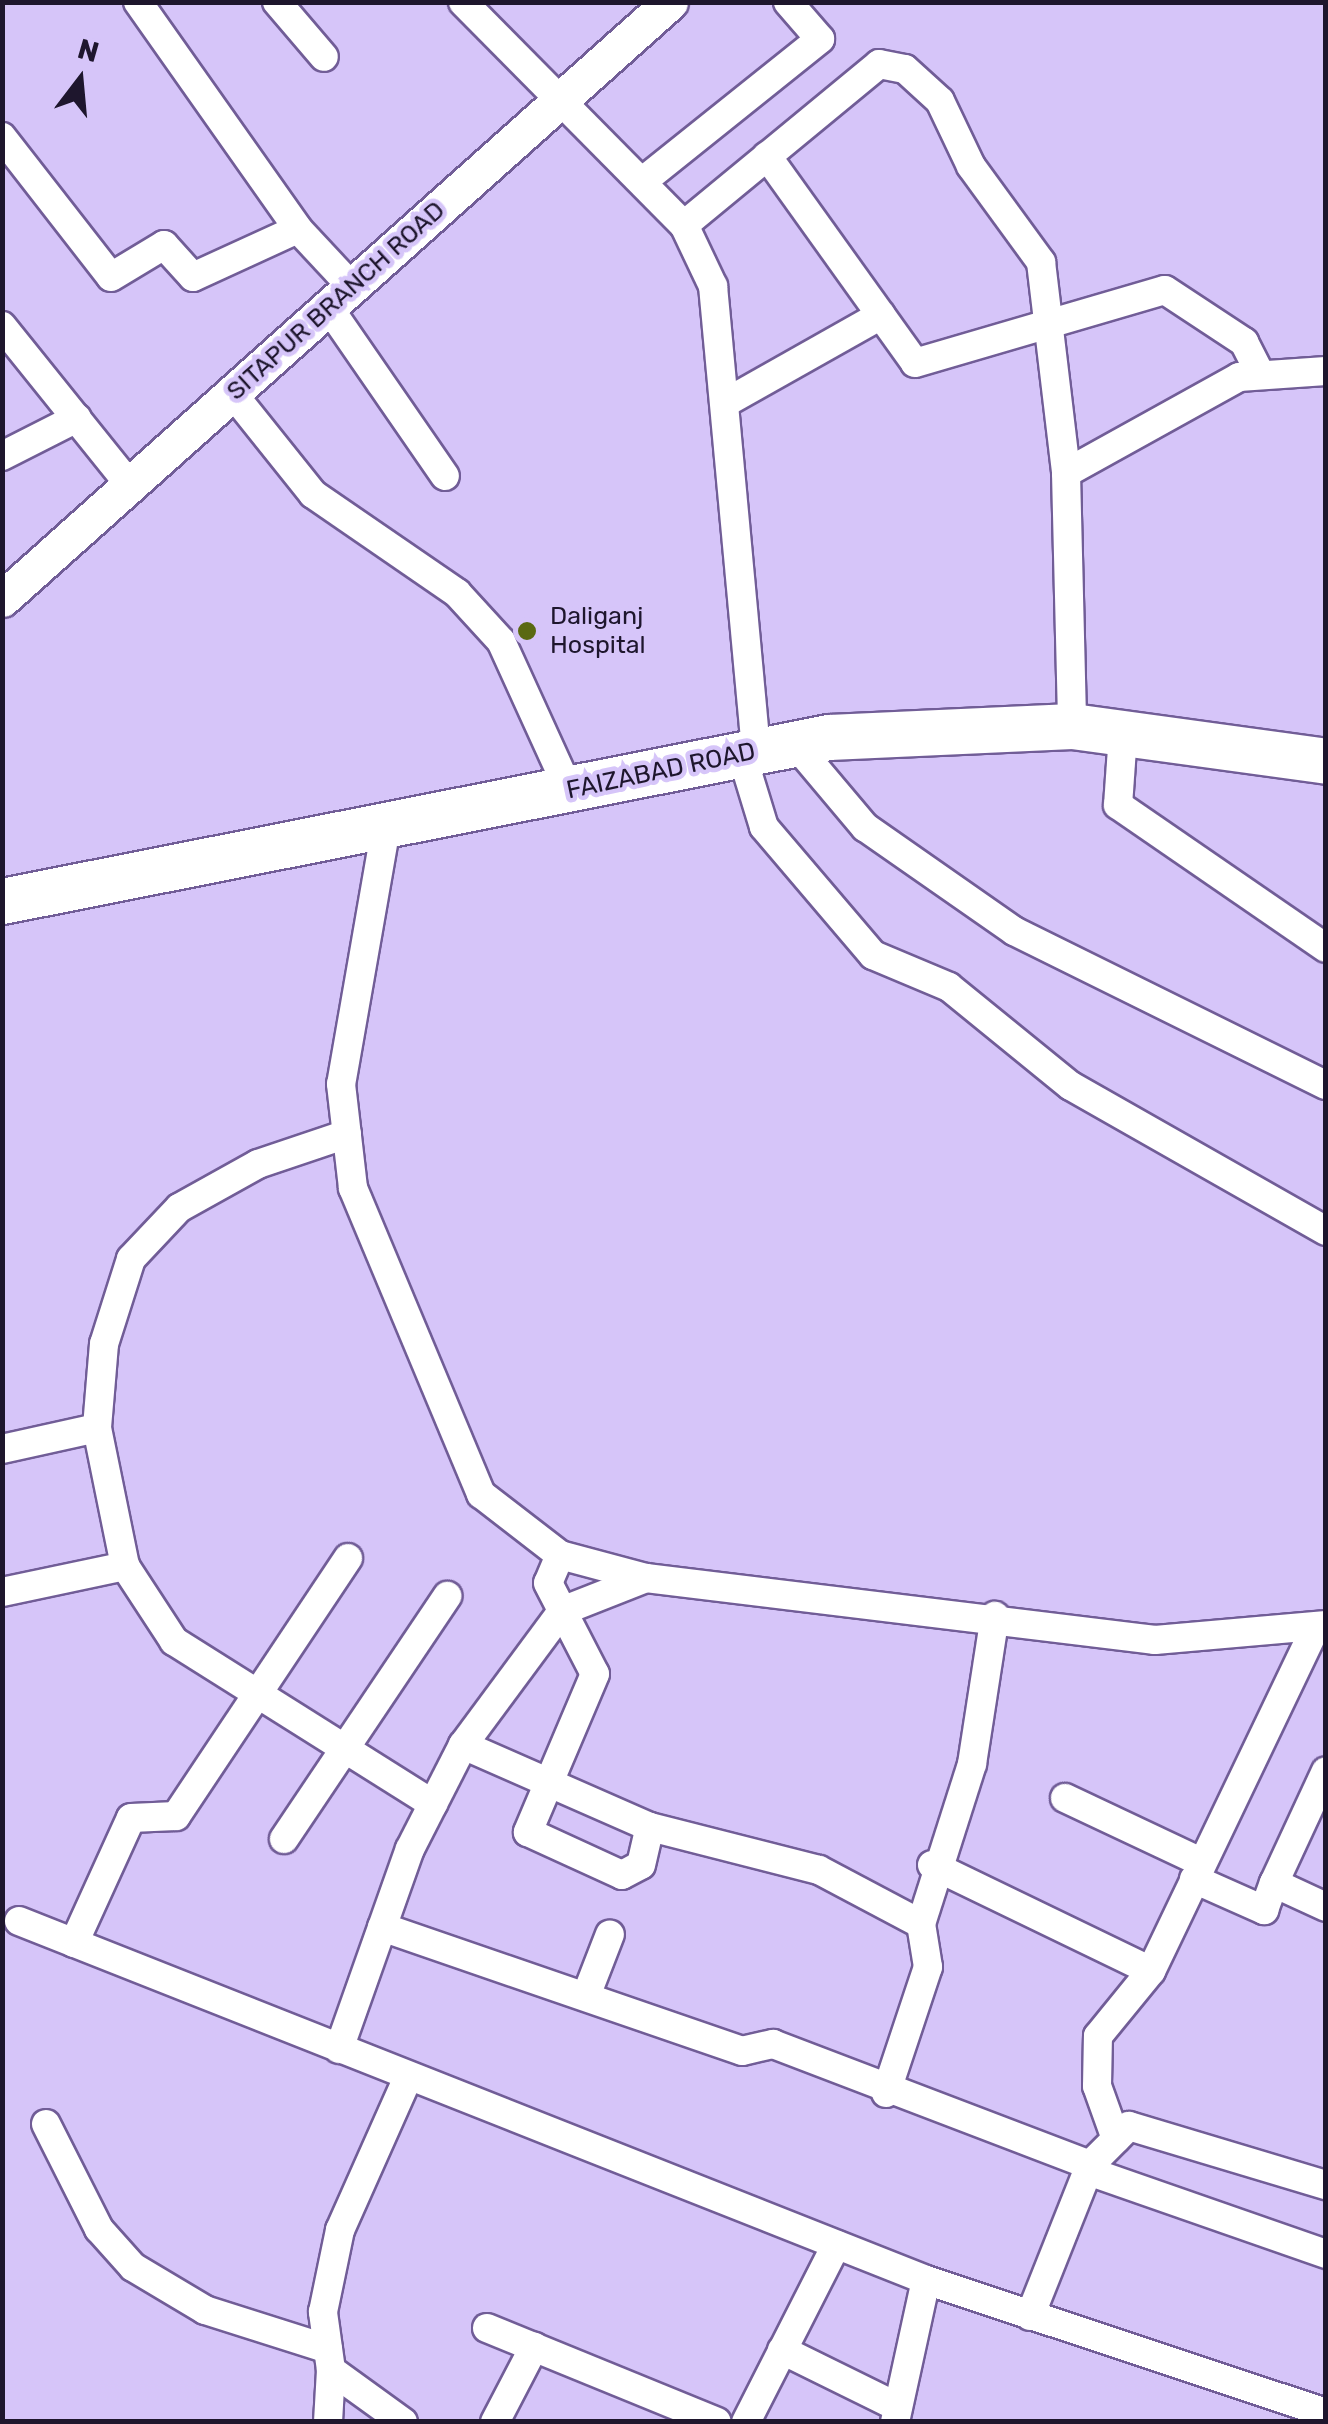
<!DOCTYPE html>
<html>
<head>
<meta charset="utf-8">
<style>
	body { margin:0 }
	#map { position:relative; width:1328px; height:2424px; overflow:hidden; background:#d6c5f9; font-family:Rubik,sans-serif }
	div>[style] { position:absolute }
	.roads { filter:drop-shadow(2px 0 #715d97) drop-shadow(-2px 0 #715d97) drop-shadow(0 2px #715d97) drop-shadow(0 -2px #715d97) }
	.minor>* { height:28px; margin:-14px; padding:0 14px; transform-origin:14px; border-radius:14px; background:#fff }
	.tertiary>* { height:35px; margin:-17.5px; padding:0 17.5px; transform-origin:17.5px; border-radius:17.5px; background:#fff }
	.primary>* { height:45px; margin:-22.5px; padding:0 22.5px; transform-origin:22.5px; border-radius:22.5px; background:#fff }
	.dots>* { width:28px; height:28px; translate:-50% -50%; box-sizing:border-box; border:5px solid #d6c5f9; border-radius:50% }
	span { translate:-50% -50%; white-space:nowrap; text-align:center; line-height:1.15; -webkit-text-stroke:9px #d6c5f9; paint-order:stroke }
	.street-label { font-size:25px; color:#1e162d }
	.poi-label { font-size:25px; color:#1e162d }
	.left { translate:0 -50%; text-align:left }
	.frame { position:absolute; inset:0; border:5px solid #1e162d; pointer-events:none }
	.north { position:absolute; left:30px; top:30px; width:100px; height:100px; -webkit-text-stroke:8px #d6c5f9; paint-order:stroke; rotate:16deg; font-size:28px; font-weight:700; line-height:40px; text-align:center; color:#1e162d }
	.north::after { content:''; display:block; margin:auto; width:35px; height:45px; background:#1e162d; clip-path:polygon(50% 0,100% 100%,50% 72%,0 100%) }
</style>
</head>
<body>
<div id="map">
	<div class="roads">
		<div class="minor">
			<i style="left:138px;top:2px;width:278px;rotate:54.8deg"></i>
			<i style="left:298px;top:229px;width:79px;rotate:47deg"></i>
			<i style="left:277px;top:2px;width:72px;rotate:49.5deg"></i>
			<i style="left:463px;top:2px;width:314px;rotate:45.3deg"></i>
			<i style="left:684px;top:225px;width:68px;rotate:64.6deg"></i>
			<i style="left:713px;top:286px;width:468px;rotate:84.7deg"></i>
			<i style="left:2px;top:137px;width:177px;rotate:52.1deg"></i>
			<i style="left:111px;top:277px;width:62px;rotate:-31.1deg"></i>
			<i style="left:164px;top:245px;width:43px;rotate:47.8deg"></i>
			<i style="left:193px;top:277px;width:115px;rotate:-24.6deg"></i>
			<i style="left:767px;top:156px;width:254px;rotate:54.4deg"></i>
			<i style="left:915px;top:363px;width:260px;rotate:-16.3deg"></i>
			<i style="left:1165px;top:290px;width:95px;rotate:33.4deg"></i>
			<i style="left:1244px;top:342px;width:36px;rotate:63deg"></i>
			<i style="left:643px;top:181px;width:227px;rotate:-38.7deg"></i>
			<i style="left:820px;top:39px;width:49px;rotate:-130.9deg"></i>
			<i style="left:684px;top:225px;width:253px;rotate:-39.5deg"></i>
			<i style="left:879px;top:64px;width:26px;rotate:11deg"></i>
			<i style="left:905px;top:69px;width:47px;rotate:42.4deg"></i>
			<i style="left:940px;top:101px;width:72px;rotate:64.5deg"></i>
			<i style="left:971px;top:166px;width:119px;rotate:53.9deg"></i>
			<i style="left:1041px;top:262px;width:212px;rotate:83.2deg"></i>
			<i style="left:1066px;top:473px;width:253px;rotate:88.6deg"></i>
			<i style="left:329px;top:308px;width:204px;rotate:55.4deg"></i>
			<i style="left:2px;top:326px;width:204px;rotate:51.2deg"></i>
			<i style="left:233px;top:394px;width:128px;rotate:51.3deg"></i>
			<i style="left:313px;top:494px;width:175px;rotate:34.5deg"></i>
			<i style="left:457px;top:593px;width:65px;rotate:47.5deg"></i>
			<i style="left:501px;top:641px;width:164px;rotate:65.5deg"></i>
			<i style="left:725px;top:403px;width:179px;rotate:-29.4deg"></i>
			<i style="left:2px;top:456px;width:84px;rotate:-26.9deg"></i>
			<i style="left:1066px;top:473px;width:198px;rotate:-29deg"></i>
			<i style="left:1239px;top:377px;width:87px;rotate:-3.9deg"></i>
			<i style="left:1123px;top:734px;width:71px;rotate:94deg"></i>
			<i style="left:1118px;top:805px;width:252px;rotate:34.5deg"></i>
			<i style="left:795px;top:744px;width:109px;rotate:49.9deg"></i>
			<i style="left:865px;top:827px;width:182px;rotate:34.9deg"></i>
			<i style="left:1014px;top:931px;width:348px;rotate:26.3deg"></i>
			<i style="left:742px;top:755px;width:75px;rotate:73deg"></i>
			<i style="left:764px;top:827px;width:168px;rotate:49.6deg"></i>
			<i style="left:873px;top:955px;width:82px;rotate:22.8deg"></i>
			<i style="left:949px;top:987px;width:157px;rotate:39.1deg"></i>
			<i style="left:1071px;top:1086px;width:293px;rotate:29.6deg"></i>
			<i style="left:386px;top:827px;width:261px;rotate:99.9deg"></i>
			<i style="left:341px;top:1084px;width:105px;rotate:83.4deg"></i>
			<i style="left:353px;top:1188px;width:332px;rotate:67.3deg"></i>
			<i style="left:481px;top:1494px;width:100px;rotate:37.7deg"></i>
			<i style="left:560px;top:1555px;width:89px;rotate:15deg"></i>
			<i style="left:646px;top:1578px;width:513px;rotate:6.94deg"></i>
			<i style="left:1155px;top:1640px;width:172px;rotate:-5deg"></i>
			<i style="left:347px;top:1134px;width:94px;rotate:161.4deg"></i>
			<i style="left:258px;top:1164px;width:90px;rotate:150.9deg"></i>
			<i style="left:179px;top:1208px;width:70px;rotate:133.3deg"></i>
			<i style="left:131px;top:1259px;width:89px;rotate:107.6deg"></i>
			<i style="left:104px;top:1344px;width:84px;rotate:94.8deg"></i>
			<i style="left:97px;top:1428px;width:141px;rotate:78.5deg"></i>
			<i style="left:125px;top:1566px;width:90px;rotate:56.8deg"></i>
			<i style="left:174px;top:1641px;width:306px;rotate:32.2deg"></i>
			<i style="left:2px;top:1449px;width:97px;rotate:-12.5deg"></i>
			<i style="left:560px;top:1555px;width:30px;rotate:113deg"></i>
			<i style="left:548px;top:1583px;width:102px;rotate:62.7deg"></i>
			<i style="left:595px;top:1674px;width:172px;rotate:113deg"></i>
			<i style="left:528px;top:1832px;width:103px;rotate:24.6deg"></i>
			<i style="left:622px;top:1875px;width:21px;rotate:-28deg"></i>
			<i style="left:641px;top:1865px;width:39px;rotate:-77deg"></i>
			<i style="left:2px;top:1592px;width:126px;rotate:-11.9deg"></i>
			<i style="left:463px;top:1745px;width:204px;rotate:23.7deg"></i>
			<i style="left:650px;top:1827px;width:174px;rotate:14.3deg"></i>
			<i style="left:819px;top:1870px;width:115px;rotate:27.9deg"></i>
			<i style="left:1065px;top:1798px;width:150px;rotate:25.2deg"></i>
			<i style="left:284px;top:1839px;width:293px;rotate:-56.1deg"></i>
			<i style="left:932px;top:1865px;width:243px;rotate:25.8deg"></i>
			<i style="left:1194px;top:1879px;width:77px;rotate:23.9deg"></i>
			<i style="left:1264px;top:1910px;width:29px;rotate:-70deg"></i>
			<i style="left:1274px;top:1883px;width:57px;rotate:24.8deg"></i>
			<i style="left:1274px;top:1883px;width:123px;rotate:-65.1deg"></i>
			<i style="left:19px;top:1921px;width:975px;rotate:21.59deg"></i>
			<i style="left:926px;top:2280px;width:422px;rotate:18.4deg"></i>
			<i style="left:382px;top:1927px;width:381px;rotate:19deg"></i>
			<i style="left:742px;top:2051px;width:32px;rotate:-13deg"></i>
			<i style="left:773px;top:2044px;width:339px;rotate:20.9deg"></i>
			<i style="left:74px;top:1943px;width:137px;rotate:-65.5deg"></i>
			<i style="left:131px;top:1818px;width:45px;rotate:-2.5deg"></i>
			<i style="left:176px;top:1816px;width:310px;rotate:-56.3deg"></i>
			<i style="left:586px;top:1996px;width:66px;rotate:-68.8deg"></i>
			<i style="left:339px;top:2049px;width:212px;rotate:-70.5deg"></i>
			<i style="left:410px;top:1849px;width:117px;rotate:-63deg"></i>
			<i style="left:463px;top:1745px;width:167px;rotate:-53.5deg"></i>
			<i style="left:562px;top:1611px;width:90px;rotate:-21.4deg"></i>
			<i style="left:886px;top:2093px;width:133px;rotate:-71.6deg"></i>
			<i style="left:928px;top:1967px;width:44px;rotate:-99.2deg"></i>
			<i style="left:921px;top:1924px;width:168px;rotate:-72.3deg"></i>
			<i style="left:972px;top:1764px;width:150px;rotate:-81.2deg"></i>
			<i style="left:46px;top:2124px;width:118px;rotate:63.2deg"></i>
			<i style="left:99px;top:2229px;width:51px;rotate:48.2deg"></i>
			<i style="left:133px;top:2267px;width:84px;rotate:30.8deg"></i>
			<i style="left:205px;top:2310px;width:129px;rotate:17.6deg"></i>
			<i style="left:1116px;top:2139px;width:56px;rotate:-109.7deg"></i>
			<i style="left:1097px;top:2086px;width:50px;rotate:-88.9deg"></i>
			<i style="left:1098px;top:2036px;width:84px;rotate:-50.8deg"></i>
			<i style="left:1151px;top:1971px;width:379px;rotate:-64.4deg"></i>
			<i style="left:1088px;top:2171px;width:252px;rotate:19.2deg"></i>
			<i style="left:1030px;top:2316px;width:162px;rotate:-68.3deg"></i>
			<i style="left:1090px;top:2165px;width:55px;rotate:-45deg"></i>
			<i style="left:1129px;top:2126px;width:206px;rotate:16.7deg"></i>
			<i style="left:487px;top:2328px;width:248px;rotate:22.2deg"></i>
			<i style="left:782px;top:2350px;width:129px;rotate:26.2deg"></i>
			<i style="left:328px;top:2422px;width:52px;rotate:-86.7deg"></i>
			<i style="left:403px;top:2422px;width:89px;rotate:-144.2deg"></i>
			<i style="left:331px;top:2370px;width:59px;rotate:-97.9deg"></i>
			<i style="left:323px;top:2312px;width:84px;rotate:-78.3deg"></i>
			<i style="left:340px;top:2230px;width:167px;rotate:-66deg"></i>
			<i style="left:495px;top:2422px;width:85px;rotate:-62.5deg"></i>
			<i style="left:746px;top:2422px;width:199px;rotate:-63deg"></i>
			<i style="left:895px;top:2422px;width:145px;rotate:-77.7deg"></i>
		</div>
		<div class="tertiary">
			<i style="left:2px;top:599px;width:896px;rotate:-41.79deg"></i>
		</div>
		<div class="primary">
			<i style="left:2px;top:901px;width:843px;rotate:-11.22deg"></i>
			<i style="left:829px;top:737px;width:243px;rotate:-2.6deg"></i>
			<i style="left:1072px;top:726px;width:256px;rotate:7.8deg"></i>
		</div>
	</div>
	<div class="dots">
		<i style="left:527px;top:631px;background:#5a6912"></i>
	</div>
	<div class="street-label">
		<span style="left:336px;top:301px;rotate:-42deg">SITAPUR BRANCH ROAD</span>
		<span style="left:661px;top:771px;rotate:-12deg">FAIZABAD ROAD</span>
	</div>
	<div class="poi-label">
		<span class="left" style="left:550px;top:631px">Daliganj<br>Hospital</span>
	</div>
	<div class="frame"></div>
	<div class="north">N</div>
</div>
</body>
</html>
